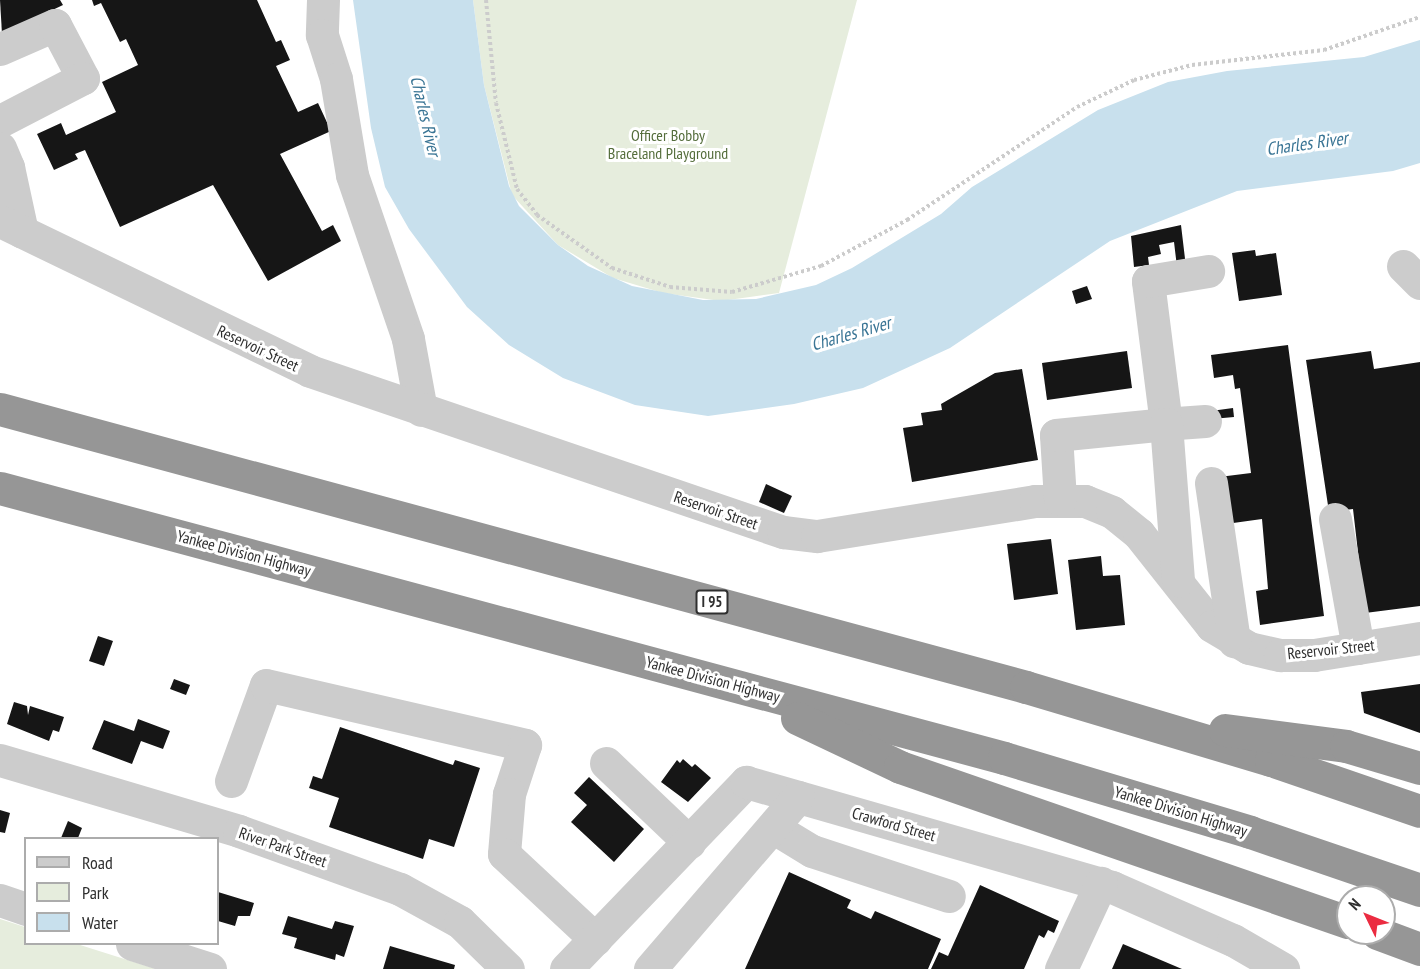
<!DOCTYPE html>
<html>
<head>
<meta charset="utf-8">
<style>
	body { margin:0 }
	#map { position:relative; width:1420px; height:969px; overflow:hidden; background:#fff; font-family:"PT Sans Narrow",sans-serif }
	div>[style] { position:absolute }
	.green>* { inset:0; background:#e6eddd }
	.water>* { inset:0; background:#c8e0ed }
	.building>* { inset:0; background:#161616 }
	.path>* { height:4px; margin-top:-2px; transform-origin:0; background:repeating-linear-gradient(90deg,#ccc 0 3px,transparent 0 6px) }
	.minor>* { height:33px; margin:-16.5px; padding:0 16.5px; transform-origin:16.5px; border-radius:16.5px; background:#ccc }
	.highway>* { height:33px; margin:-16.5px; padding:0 16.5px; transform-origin:16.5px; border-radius:16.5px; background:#969696 }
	span { translate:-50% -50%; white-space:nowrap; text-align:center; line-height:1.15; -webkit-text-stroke:6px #fff; paint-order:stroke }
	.shield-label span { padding:2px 4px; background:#fff; border:2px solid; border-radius:4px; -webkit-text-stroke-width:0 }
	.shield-label { font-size:15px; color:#2f2f2f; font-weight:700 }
	.park-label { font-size:16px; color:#546d3b }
	.street-label { font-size:16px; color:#2f2f2f }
	.water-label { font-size:18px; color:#3a7595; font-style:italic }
	.legend { position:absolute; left:24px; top:837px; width:195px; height:108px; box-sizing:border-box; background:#fff; border:2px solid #acacac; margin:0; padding:8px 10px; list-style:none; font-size:18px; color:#2f2f2f }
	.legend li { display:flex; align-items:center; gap:12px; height:30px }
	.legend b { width:30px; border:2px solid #acacac }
	.north { position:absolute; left:1336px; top:885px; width:60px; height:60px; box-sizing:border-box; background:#fff; border:2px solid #acacac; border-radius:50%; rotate:313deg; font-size:16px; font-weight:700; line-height:24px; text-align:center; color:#2f2f2f }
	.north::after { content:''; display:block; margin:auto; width:21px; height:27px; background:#eb2c41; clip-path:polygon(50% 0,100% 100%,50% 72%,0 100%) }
</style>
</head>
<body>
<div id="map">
	<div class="green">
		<i style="clip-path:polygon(473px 0,857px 0,779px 293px,721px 301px,663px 293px,613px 278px,558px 245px,512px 195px,484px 85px)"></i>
		<i style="clip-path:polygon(0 919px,25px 927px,26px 944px,77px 944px,156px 969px,0 969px)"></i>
	</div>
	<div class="water">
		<i style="clip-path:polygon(353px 0,473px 0,484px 85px,509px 186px,519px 206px,558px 245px,588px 266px,632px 286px,703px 300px,756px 299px,816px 285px,852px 268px,941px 214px,972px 187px,1098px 110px,1168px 82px,1227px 71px,1364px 57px,1420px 40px,1420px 163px,1393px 171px,1237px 191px,1110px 241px,950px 348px,863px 388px,794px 404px,708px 416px,635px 405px,563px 378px,509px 345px,467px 307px,409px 229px,385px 187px,371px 128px)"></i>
	</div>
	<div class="building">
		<i style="clip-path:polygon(0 0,60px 0,63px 5px,2px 34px)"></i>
		<i style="clip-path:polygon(92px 0,257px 0,276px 42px,281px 40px,290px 60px,276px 66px,298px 112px,318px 103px,331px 131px,280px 154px,322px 231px,333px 225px,341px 241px,268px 281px,213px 185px,120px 227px,85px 150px,75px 154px,78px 159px,54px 170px,37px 134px,61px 123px,66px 135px,116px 112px,102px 82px,138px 65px,126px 39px,120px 42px,101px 3px,94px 6px)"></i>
		<i style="clip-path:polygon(1181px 225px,1186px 267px,1177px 267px,1174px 242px,1159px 245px,1161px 254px,1148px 257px,1149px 265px,1134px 267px,1131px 236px)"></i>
		<i style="clip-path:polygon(1255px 250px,1256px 256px,1276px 253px,1282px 295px,1239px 301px,1232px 253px)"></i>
		<i style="clip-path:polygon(1087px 286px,1092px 299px,1076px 304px,1072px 291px)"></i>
		<i style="clip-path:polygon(1288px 345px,1324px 616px,1260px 625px,1256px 591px,1268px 589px,1262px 519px,1226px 524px,1219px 477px,1251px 473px,1240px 388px,1235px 389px,1233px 375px,1214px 378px,1211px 355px)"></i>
		<i style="clip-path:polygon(1127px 351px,1132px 388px,1047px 400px,1042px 363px)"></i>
		<i style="clip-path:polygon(1371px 351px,1374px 369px,1420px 362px,1420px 606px,1365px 613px,1353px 509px,1329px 512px,1306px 360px)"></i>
		<i style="clip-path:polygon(1022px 369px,1038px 460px,912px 482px,903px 428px,923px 425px,921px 413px,942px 410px,941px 404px,995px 373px)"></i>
		<i style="clip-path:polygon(1233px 408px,1234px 417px,1212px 419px,1211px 411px)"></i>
		<i style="clip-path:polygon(766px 484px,792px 496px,784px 513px,759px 502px)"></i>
		<i style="clip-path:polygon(1051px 539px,1058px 594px,1014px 600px,1007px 544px)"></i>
		<i style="clip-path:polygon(1101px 556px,1103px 576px,1120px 575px,1125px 625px,1076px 630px,1068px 560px)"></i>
		<i style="clip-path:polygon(98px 636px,113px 641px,104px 666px,89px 661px)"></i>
		<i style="clip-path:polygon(174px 679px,190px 685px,186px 695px,170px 689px)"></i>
		<i style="clip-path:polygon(1420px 684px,1420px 733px,1364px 713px,1361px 692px)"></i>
		<i style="clip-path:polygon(14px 702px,27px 706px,28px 715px,30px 706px,64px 717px,59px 732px,53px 730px,49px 741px,7px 724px)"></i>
		<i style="clip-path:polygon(138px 719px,170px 731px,163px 749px,141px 741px,132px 764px,92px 749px,104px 720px,134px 731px)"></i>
		<i style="clip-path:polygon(340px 727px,453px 765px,455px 760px,480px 768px,454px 847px,429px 839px,423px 859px,329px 827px,339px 798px,309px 788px,313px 776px,322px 779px)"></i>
		<i style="clip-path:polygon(683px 759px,692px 767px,695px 764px,711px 778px,688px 802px,661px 782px,677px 760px,680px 763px)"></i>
		<i style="clip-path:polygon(589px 777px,644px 829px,614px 862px,571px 822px,587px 805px,574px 793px)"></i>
		<i style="clip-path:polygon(0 810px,10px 813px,5px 833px,0 832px)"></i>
		<i style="clip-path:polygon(68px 821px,82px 828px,78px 838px,61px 838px)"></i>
		<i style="clip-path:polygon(789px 872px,851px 900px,847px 908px,871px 919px,875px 911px,941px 939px,928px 969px,745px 969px)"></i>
		<i style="clip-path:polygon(980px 885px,1059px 921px,1054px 933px,1048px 930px,1044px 938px,1039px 935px,1024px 969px,931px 969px,939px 952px,948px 956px)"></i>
		<i style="clip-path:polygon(218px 892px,254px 903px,250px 916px,238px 916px,235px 926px,218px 921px)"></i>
		<i style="clip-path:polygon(288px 916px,332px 929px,335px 921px,354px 926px,344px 957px,336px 954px,335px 960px,294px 948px,297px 938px,282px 934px)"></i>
		<i style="clip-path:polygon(1123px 944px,1182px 969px,1112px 969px)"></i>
		<i style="clip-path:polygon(390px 946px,455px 965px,454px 969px,383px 969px)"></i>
	</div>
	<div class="path">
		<i style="left:486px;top:0;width:103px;rotate:84.5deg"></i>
		<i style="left:496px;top:103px;width:89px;rotate:76.3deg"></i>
		<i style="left:517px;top:189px;width:33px;rotate:52deg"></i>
		<i style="left:537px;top:215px;width:92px;rotate:35.2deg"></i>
		<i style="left:612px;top:268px;width:61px;rotate:18.1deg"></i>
		<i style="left:670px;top:287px;width:62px;rotate:4.6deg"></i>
		<i style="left:732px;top:292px;width:93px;rotate:-16.3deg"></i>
		<i style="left:821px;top:266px;width:98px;rotate:-28.1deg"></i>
		<i style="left:907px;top:220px;width:204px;rotate:-33.6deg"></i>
		<i style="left:1077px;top:107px;width:63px;rotate:-25.3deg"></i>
		<i style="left:1134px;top:80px;width:60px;rotate:-14.5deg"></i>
		<i style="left:1192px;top:65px;width:133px;rotate:-6.5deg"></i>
		<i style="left:1324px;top:50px;width:102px;rotate:-19deg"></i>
	</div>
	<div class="minor">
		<i style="left:323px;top:0;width:35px;rotate:92deg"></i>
		<i style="left:322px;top:35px;width:46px;rotate:72.3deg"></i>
		<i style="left:336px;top:79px;width:97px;rotate:80.5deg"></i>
		<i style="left:352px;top:175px;width:173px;rotate:71.1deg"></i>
		<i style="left:408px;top:339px;width:72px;rotate:79.6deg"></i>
		<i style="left:0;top:49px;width:60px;rotate:-23.6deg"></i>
		<i style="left:55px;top:25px;width:60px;rotate:62.2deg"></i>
		<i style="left:83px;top:78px;width:93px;rotate:152.6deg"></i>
		<i style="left:0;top:148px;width:21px;rotate:67deg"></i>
		<i style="left:8px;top:167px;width:66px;rotate:77.8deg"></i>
		<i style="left:0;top:221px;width:344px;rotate:25.8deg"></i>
		<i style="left:310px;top:371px;width:500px;rotate:18.8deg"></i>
		<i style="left:783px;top:532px;width:34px;rotate:7deg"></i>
		<i style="left:817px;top:536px;width:221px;rotate:-9.1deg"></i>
		<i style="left:1035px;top:501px;width:50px"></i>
		<i style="left:1085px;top:501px;width:29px;rotate:22deg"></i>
		<i style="left:1112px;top:512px;width:35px;rotate:39deg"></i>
		<i style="left:1139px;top:534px;width:117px;rotate:51.6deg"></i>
		<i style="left:1212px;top:626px;width:43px;rotate:30.7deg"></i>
		<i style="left:1249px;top:648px;width:32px;rotate:13deg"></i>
		<i style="left:1280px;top:655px;width:34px"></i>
		<i style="left:1314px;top:655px;width:107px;rotate:-9.1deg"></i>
		<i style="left:1403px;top:266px;width:24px;rotate:45deg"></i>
		<i style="left:1205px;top:421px;width:39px;rotate:176deg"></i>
		<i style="left:1166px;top:424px;width:144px;rotate:-97.2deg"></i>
		<i style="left:1148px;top:281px;width:61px;rotate:-9.5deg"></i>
		<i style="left:1211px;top:483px;width:160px;rotate:81.7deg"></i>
		<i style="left:1060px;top:499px;width:64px;rotate:-93.6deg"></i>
		<i style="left:1056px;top:435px;width:111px;rotate:-5.7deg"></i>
		<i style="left:1166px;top:424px;width:157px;rotate:85.6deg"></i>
		<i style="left:1335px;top:519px;width:131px;rotate:79.9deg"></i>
		<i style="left:0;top:760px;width:249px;rotate:16.5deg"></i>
		<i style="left:239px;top:831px;width:171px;rotate:19.8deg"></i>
		<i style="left:400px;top:889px;width:68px;rotate:28.8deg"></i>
		<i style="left:460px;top:922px;width:67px;rotate:44.4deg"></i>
		<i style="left:606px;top:763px;width:115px;rotate:43.6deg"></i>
		<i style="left:231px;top:781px;width:102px;rotate:-70deg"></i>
		<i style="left:266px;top:685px;width:266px;rotate:13deg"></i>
		<i style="left:525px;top:745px;width:52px;rotate:108.1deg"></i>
		<i style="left:509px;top:794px;width:60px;rotate:94.8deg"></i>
		<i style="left:504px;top:854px;width:125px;rotate:43deg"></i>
		<i style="left:774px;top:828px;width:44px;rotate:31.2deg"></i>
		<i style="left:812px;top:851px;width:144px;rotate:18.2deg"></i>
		<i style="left:0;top:900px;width:28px;rotate:19deg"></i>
		<i style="left:132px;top:944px;width:82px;rotate:17.8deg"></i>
		<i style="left:566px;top:969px;width:260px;rotate:-46.1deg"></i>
		<i style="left:746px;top:782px;width:381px;rotate:16deg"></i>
		<i style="left:1112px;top:887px;width:132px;rotate:23.7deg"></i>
		<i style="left:1233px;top:940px;width:58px;rotate:30.1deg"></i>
		<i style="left:650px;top:969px;width:227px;rotate:-49.3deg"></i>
		<i style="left:1061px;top:969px;width:95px;rotate:-65.1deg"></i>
	</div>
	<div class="highway">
		<i style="left:0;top:409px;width:1063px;rotate:15.16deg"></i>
		<i style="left:1026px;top:687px;width:256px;rotate:16.6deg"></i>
		<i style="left:1271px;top:760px;width:157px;rotate:18.9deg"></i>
		<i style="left:0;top:488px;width:1040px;rotate:15.05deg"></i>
		<i style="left:1004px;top:758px;width:257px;rotate:16.7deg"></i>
		<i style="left:1250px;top:832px;width:180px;rotate:18.8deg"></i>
		<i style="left:797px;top:718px;width:114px;rotate:25.4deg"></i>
		<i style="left:900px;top:767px;width:474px;rotate:19.1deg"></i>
		<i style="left:1225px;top:730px;width:122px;rotate:7.5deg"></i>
		<i style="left:1346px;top:746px;width:77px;rotate:16.6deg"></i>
		<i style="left:1377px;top:933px;width:46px;rotate:20.4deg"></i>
	</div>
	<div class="shield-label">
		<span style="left:712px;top:602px">I 95</span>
	</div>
	<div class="park-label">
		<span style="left:668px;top:144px">Officer Bobby<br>Braceland Playground</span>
	</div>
	<div class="street-label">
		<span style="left:258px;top:348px;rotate:25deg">Reservoir Street</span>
		<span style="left:716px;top:510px;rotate:19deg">Reservoir Street</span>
		<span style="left:244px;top:553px;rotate:15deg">Yankee Division Highway</span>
		<span style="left:1331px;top:649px;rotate:-6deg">Reservoir Street</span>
		<span style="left:713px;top:679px;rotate:15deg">Yankee Division Highway</span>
		<span style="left:1181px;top:811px;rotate:17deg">Yankee Division Highway</span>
		<span style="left:894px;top:824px;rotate:16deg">Crawford Street</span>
		<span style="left:283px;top:847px;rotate:19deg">River Park Street</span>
	</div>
	<div class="water-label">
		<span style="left:425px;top:116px;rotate:77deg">Charles River</span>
		<span style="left:1307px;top:144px;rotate:-8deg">Charles River</span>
		<span style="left:851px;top:334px;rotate:-16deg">Charles River</span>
	</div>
	<ul class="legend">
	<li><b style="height:8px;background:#ccc"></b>Road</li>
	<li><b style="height:16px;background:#e6eddd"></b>Park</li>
	<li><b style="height:16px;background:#c8e0ed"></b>Water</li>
	</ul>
	<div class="north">N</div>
</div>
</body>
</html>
